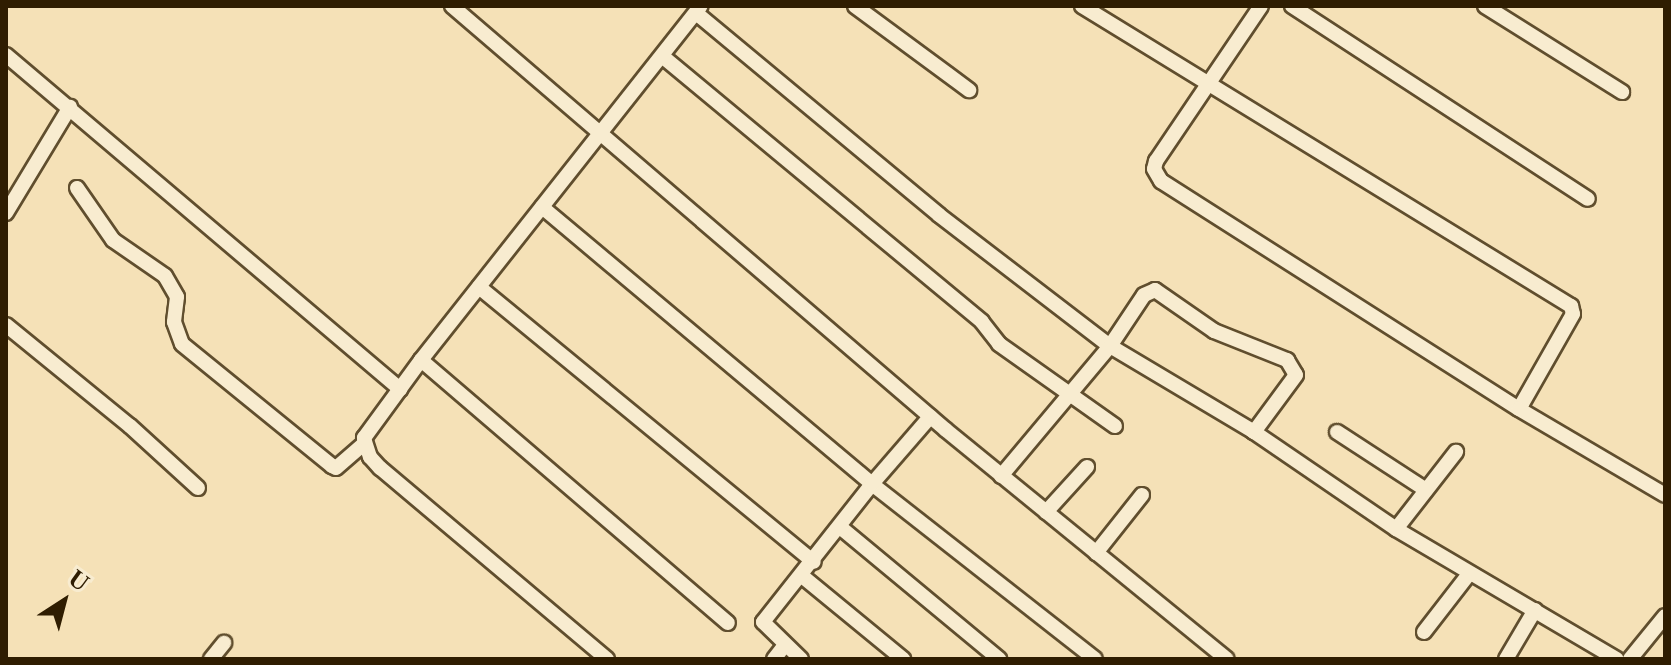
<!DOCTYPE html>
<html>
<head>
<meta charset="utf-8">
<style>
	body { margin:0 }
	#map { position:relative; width:1671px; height:665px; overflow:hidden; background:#f5e1b7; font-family:"Libre Caslon Text",serif }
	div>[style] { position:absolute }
	.roads { filter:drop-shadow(2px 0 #604e2e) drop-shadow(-2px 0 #604e2e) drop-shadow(0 2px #604e2e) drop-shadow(0 -2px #604e2e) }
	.minor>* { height:14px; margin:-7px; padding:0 7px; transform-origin:7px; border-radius:7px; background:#f8ecd0 }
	span { translate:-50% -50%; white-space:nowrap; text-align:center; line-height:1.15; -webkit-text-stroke:8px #f8ecd0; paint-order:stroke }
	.frame { position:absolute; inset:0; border:8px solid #2f1d01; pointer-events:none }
	.north { position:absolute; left:24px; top:561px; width:80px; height:80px; -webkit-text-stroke:6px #f8ecd0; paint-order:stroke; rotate:36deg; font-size:22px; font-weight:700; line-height:32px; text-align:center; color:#2f1d01 }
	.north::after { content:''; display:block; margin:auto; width:28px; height:36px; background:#2f1d01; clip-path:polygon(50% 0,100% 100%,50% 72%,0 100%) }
</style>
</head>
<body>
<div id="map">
	<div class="roads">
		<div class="minor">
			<i style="left:452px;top:6px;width:651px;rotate:40.64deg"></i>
			<i style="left:946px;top:430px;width:362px;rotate:39.2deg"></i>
			<i style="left:855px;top:6px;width:142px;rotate:36.4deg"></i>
			<i style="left:1082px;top:6px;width:574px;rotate:31.53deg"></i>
			<i style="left:1571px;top:306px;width:8px;rotate:76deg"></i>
			<i style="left:1573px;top:314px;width:109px;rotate:119.6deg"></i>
			<i style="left:1261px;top:6px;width:187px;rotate:124.1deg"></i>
			<i style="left:1156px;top:161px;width:8px;rotate:104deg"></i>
			<i style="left:1154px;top:169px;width:14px;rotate:60deg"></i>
			<i style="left:1161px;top:181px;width:424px;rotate:32.5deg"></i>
			<i style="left:1519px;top:409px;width:169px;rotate:30.5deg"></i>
			<i style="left:1292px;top:6px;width:353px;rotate:33.1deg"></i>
			<i style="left:1485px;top:6px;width:162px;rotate:32.1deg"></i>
			<i style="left:696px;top:13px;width:316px;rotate:39.7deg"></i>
			<i style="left:939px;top:215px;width:215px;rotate:37.5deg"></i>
			<i style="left:1110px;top:346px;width:61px;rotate:-56.3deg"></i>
			<i style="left:1144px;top:295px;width:12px;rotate:-24deg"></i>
			<i style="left:1155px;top:290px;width:72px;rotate:34.8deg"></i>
			<i style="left:1214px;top:331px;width:79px;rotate:21.7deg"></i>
			<i style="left:1287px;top:360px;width:17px;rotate:59deg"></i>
			<i style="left:1296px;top:375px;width:71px;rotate:126.4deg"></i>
			<i style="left:6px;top:55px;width:517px;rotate:40.29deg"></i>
			<i style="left:662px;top:56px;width:416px;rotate:39.7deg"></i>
			<i style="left:982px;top:322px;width:28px;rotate:52deg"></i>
			<i style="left:999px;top:344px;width:142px;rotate:35.3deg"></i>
			<i style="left:77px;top:188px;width:63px;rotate:55.3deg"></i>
			<i style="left:113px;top:240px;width:63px;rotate:34.7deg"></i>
			<i style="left:165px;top:276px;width:24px;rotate:60deg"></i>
			<i style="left:177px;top:297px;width:25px;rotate:97deg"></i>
			<i style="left:174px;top:322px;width:23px;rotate:70deg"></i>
			<i style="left:182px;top:344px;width:193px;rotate:39.1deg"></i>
			<i style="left:332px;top:466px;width:4px;rotate:27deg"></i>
			<i style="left:336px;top:468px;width:37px;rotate:-41deg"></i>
			<i style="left:542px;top:207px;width:431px;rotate:40deg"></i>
			<i style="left:872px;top:484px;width:283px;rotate:38.1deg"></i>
			<i style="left:6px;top:213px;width:124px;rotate:-58.9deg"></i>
			<i style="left:479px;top:287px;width:433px;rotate:39.4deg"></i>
			<i style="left:6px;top:325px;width:160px;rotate:39.2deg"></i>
			<i style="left:130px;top:426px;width:92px;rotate:42.4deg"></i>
			<i style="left:421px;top:360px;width:404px;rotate:40.6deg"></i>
			<i style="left:1337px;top:432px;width:106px;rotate:33.1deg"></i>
			<i style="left:1001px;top:476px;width:170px;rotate:-50deg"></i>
			<i style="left:1110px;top:346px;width:168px;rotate:30.8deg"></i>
			<i style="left:1254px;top:432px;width:172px;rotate:34.3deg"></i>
			<i style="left:1396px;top:529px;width:256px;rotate:30.5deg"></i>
			<i style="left:1046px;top:512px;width:61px;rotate:-47.7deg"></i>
			<i style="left:840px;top:527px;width:207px;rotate:39.7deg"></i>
			<i style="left:1396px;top:529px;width:98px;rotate:-52.1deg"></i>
			<i style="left:1096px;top:553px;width:74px;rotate:-51.6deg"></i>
			<i style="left:802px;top:576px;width:131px;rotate:39.4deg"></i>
			<i style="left:1424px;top:632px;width:73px;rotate:-52.2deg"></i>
			<i style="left:211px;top:659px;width:21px;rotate:-51deg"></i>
			<i style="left:607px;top:659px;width:297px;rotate:-139.9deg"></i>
			<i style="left:380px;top:468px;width:15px;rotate:-132deg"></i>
			<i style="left:370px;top:457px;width:20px;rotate:-108deg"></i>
			<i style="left:364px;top:438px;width:97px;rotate:-53.8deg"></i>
			<i style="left:421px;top:360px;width:451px;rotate:-51.7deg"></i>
			<i style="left:774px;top:659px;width:18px;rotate:-52deg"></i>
			<i style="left:801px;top:659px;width:53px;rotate:-135.8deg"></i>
			<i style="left:763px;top:622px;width:176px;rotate:-51.7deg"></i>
			<i style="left:872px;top:484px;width:89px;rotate:-49.1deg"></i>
			<i style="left:1506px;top:659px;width:57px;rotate:-59.4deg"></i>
			<i style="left:1630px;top:659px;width:55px;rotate:-50.9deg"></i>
		</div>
	</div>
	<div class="frame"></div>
	<div class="north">U</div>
</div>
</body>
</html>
